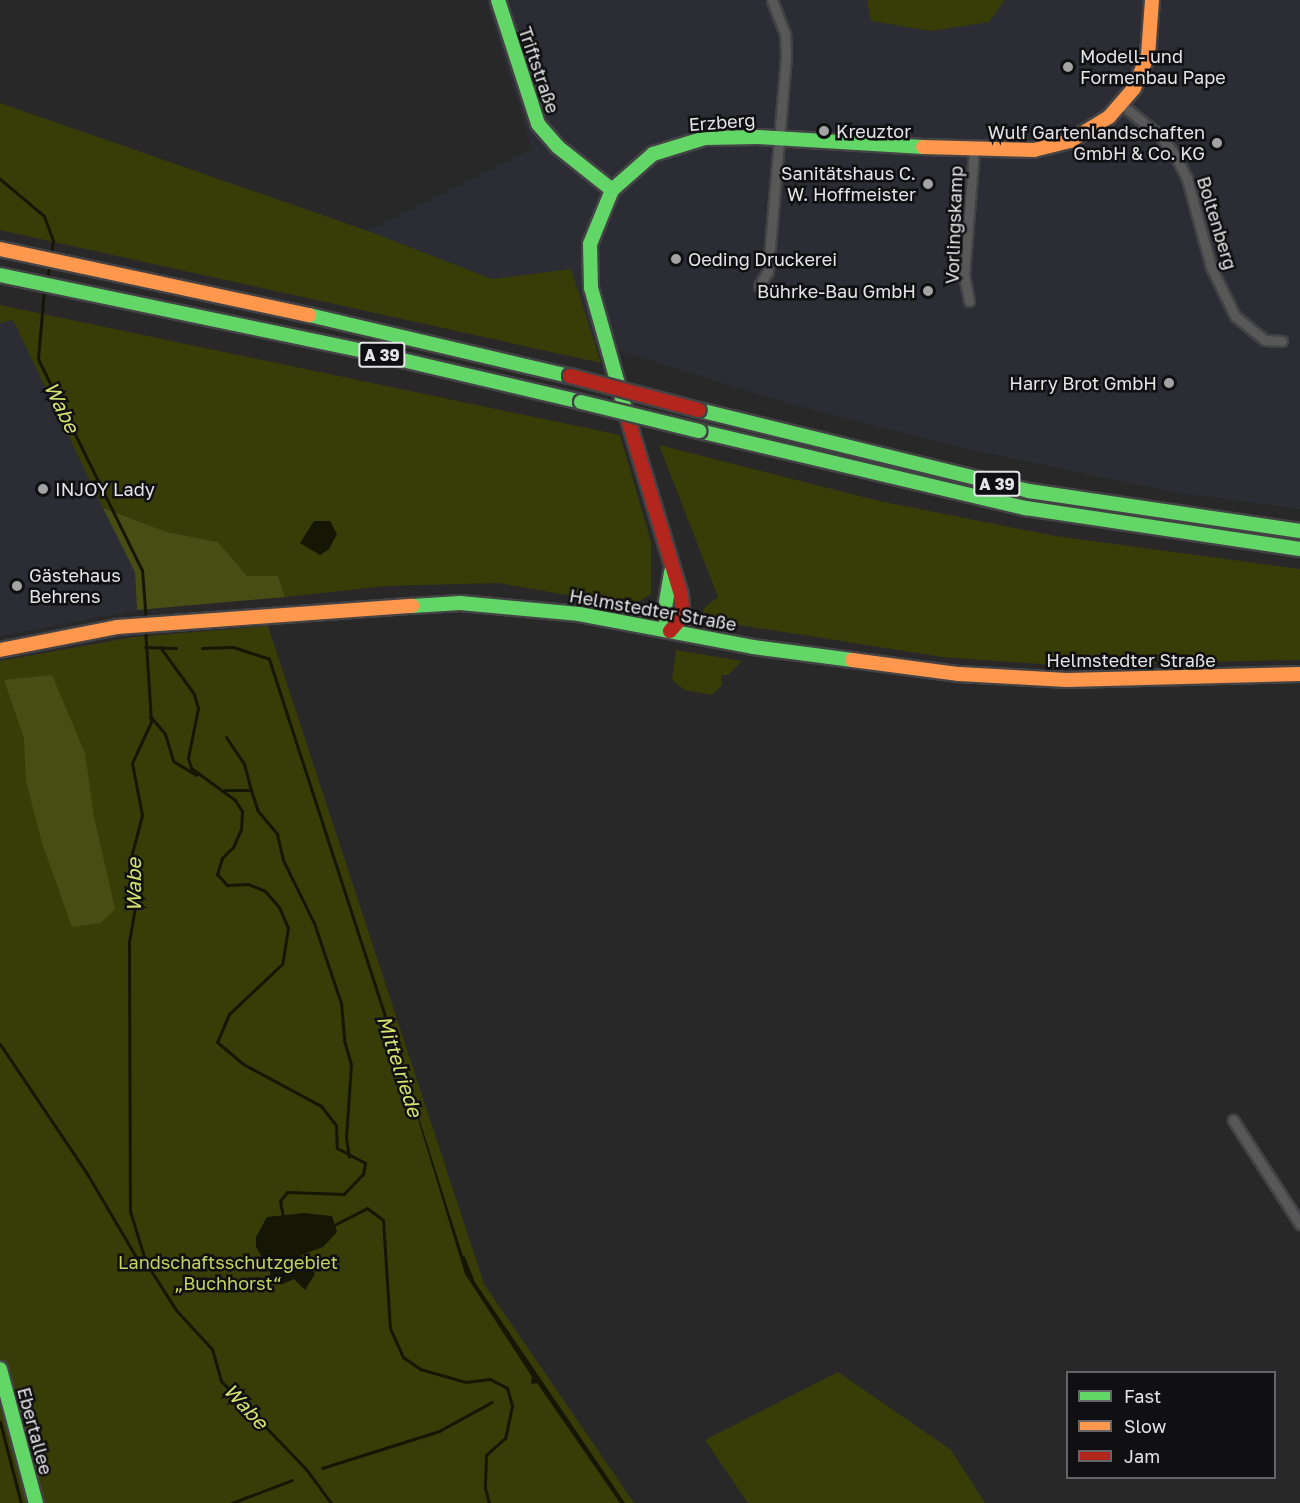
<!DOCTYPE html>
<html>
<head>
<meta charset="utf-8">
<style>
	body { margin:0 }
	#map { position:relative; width:1300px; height:1503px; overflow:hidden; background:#282829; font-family:"Golos Text",sans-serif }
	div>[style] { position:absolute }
	.built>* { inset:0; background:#2c2c34 }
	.green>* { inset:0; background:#383d08 }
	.forest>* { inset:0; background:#484d14 }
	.water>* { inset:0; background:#151704 }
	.stream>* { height:3px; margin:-1.5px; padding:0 1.5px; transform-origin:1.5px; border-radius:1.5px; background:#151704 }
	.roads { filter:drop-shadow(2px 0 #434345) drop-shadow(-2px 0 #434345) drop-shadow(0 2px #434345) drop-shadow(0 -2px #434345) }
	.street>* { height:9px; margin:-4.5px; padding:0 4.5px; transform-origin:4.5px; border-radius:4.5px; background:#585859 }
	.fast>* { height:14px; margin:-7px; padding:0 7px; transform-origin:7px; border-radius:7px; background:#63d668 }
	.slow>* { height:14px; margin:-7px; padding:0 7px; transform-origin:7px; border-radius:7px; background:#ff974d }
	.jam>* { height:14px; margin:-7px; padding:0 7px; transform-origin:7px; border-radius:7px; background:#b3261e }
	.bridges { filter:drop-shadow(2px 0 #434345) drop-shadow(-2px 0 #434345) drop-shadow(0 2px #434345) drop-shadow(0 -2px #434345) }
	.fast-bridge>* { height:14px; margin:-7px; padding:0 7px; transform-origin:7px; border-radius:7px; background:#63d668 }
	.jam-bridge>* { height:14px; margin:-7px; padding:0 7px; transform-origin:7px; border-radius:7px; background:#b3261e }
	.dots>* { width:16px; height:16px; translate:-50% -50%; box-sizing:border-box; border:3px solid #101012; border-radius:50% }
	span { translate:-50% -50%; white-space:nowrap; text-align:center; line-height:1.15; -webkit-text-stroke:5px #101012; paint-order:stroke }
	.shield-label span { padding:2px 4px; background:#101012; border:2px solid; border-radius:4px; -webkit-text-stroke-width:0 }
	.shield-label { font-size:16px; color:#e5e5e7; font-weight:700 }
	.poi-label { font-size:18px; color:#e5e5e7 }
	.left { translate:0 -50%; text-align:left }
	.right { translate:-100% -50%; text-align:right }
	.street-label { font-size:18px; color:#e5e5e7 }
	.park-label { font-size:18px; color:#c6d361 }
	.water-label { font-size:20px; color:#d5e271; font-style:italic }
	.legend { position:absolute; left:1066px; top:1371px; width:210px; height:108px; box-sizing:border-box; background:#101012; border:2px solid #656567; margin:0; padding:8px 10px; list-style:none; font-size:18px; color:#e5e5e7 }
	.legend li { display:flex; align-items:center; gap:12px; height:30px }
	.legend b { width:30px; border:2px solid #656567 }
</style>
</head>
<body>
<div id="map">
	<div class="built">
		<i style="clip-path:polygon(486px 0,1300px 0,1300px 509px,1180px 493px,966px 449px,784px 402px,594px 343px,570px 269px,492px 279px,368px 231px,532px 149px)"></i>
		<i style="clip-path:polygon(13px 320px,135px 572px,137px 610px,0 636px,0 323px)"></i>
	</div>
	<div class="green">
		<i style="clip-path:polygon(867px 0,1005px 0,989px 22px,931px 31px,871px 21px)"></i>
		<i style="clip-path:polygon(0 103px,368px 231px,492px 279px,571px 269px,601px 363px,0 230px)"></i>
		<i style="clip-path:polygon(0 305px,620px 435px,651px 542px,651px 594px,631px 606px,498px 583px,386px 586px,285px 597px,278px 576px,247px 576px,218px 542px,167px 532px,103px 508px,13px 320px,0 323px)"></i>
		<i style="clip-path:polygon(659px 445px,879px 501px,1055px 536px,1300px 569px,1300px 660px,1055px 665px,942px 657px,714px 621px,703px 613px,704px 608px,718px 597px)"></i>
		<i style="clip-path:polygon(268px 626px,484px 1284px,634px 1503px,0 1503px,0 661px,133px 637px)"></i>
		<i style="clip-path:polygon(676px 650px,742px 661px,728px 675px,721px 675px,722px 685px,712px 695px,685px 690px,672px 680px)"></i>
		<i style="clip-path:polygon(838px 1372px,951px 1450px,985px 1503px,748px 1503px,705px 1440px)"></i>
	</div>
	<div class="forest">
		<i style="clip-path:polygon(103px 508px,167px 532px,218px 542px,247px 576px,278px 576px,285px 597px,137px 610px,135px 572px)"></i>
		<i style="clip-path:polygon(52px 675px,85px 753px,94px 817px,115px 909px,101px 923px,72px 927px,42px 843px,26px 781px,24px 738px,4px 680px)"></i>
	</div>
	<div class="water">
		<i style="clip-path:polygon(314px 521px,330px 521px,337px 534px,329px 549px,320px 555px,300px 543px)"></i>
		<i style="clip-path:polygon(390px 1027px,468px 1272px,625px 1503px,620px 1503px,537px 1383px,531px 1384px,532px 1377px,465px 1274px)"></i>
		<i style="clip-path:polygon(304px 1213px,332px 1216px,337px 1232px,323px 1247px,301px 1255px,315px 1274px,305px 1290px,294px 1279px,283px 1284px,271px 1283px,270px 1270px,256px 1247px,256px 1237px,267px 1217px)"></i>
	</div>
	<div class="stream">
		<i style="left:0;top:179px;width:57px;rotate:40.1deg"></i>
		<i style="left:44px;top:216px;width:27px;rotate:70deg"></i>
		<i style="left:53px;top:241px;width:13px;rotate:99deg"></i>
		<i style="left:47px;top:278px;width:14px;rotate:-78deg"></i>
		<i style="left:44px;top:290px;width:69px;rotate:95deg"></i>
		<i style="left:38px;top:359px;width:235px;rotate:63.8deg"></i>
		<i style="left:142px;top:570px;width:52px;rotate:85.6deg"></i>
		<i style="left:145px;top:628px;width:94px;rotate:86.3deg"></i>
		<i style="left:151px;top:722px;width:45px;rotate:114.9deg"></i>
		<i style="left:132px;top:763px;width:53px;rotate:79.1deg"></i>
		<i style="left:142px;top:815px;width:52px;rotate:104.6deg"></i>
		<i style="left:129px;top:865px;width:37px;rotate:79deg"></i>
		<i style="left:136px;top:901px;width:42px;rotate:99.7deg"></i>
		<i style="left:129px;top:942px;width:269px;rotate:89.8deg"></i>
		<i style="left:130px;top:1211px;width:54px;rotate:72.9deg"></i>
		<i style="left:146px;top:1263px;width:56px;rotate:57.4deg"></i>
		<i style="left:176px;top:1310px;width:53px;rotate:47.3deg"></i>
		<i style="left:212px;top:1349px;width:33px;rotate:74deg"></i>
		<i style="left:221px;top:1381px;width:122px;rotate:46deg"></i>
		<i style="left:306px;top:1469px;width:42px;rotate:53.7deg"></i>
		<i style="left:145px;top:647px;width:31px;rotate:2deg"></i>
		<i style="left:160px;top:647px;width:58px;rotate:54.1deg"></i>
		<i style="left:194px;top:694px;width:15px;rotate:74deg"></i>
		<i style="left:198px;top:708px;width:51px;rotate:101.3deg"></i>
		<i style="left:188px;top:758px;width:10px;rotate:73deg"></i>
		<i style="left:191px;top:768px;width:54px;rotate:36deg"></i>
		<i style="left:235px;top:800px;width:13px;rotate:58deg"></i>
		<i style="left:242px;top:811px;width:18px;rotate:93deg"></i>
		<i style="left:241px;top:829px;width:20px;rotate:114deg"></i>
		<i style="left:233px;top:847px;width:16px;rotate:135deg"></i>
		<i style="left:222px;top:858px;width:17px;rotate:107deg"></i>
		<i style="left:217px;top:874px;width:15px;rotate:48deg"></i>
		<i style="left:227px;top:885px;width:21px;rotate:-3deg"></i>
		<i style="left:248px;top:884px;width:18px;rotate:22deg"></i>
		<i style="left:265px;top:891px;width:21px;rotate:49deg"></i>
		<i style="left:279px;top:907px;width:23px;rotate:67deg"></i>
		<i style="left:288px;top:928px;width:36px;rotate:99deg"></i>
		<i style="left:282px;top:964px;width:73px;rotate:136.7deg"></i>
		<i style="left:229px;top:1014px;width:30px;rotate:113deg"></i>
		<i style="left:217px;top:1042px;width:34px;rotate:40deg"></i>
		<i style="left:243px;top:1064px;width:89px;rotate:28.3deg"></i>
		<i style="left:321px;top:1106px;width:24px;rotate:52deg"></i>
		<i style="left:336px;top:1125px;width:23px;rotate:88deg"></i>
		<i style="left:337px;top:1148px;width:32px;rotate:28deg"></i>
		<i style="left:365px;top:1163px;width:11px;rotate:100deg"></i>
		<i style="left:363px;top:1174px;width:28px;rotate:134deg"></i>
		<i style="left:344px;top:1194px;width:57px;rotate:-178deg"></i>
		<i style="left:287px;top:1192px;width:11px;rotate:128deg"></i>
		<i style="left:280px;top:1201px;width:16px;rotate:79deg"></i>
		<i style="left:202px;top:648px;width:31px;rotate:-2deg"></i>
		<i style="left:233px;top:647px;width:38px;rotate:18deg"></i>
		<i style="left:269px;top:659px;width:389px;rotate:72deg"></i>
		<i style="left:150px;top:716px;width:23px;rotate:50deg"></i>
		<i style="left:165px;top:734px;width:28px;rotate:73deg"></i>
		<i style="left:173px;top:761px;width:27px;rotate:31deg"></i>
		<i style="left:226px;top:737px;width:32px;rotate:56deg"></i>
		<i style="left:244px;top:764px;width:27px;rotate:75deg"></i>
		<i style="left:224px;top:790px;width:27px"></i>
		<i style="left:251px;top:790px;width:22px;rotate:72deg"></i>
		<i style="left:258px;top:811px;width:30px;rotate:50deg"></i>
		<i style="left:277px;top:834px;width:27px;rotate:77deg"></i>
		<i style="left:283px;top:860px;width:70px;rotate:63.8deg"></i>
		<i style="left:314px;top:923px;width:84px;rotate:71.4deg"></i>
		<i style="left:341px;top:1003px;width:37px;rotate:85deg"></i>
		<i style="left:344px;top:1040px;width:25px;rotate:74deg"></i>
		<i style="left:351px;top:1064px;width:74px;rotate:93.9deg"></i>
		<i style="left:346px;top:1138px;width:19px;rotate:81deg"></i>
		<i style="left:0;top:1044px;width:154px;rotate:56.1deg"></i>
		<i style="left:86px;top:1172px;width:99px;rotate:59.5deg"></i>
		<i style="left:136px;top:1257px;width:12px;rotate:31deg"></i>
		<i style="left:334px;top:1225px;width:37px;rotate:-27deg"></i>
		<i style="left:367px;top:1208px;width:20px;rotate:37deg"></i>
		<i style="left:383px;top:1220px;width:108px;rotate:86.3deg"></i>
		<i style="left:390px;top:1328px;width:32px;rotate:66deg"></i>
		<i style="left:403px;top:1357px;width:21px;rotate:35deg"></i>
		<i style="left:420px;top:1369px;width:48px;rotate:15.8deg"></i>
		<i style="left:466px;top:1382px;width:24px;rotate:-7deg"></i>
		<i style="left:490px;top:1379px;width:19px;rotate:28deg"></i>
		<i style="left:507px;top:1388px;width:19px;rotate:74deg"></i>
		<i style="left:512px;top:1406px;width:33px;rotate:102deg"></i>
		<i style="left:505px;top:1438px;width:25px;rotate:138deg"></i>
		<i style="left:486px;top:1455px;width:33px;rotate:92deg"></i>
		<i style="left:485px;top:1488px;width:16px;rotate:75deg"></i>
		<i style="left:463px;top:1257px;width:24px;rotate:68deg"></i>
		<i style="left:0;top:1422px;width:84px;rotate:75.5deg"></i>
		<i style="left:322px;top:1468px;width:123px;rotate:-17.5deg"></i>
		<i style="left:439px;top:1431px;width:60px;rotate:-28.7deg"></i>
		<i style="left:232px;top:1503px;width:64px;rotate:-21deg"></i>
	</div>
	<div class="roads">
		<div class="street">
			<i style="left:1122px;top:105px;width:48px;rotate:39deg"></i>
			<i style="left:1159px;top:135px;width:26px;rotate:51deg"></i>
			<i style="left:1175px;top:155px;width:27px;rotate:63deg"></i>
			<i style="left:1187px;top:179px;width:91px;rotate:74.7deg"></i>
			<i style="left:1211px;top:267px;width:55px;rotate:63.9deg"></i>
			<i style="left:1235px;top:316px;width:38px;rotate:39deg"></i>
			<i style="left:1265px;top:340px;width:17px;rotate:3deg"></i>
			<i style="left:759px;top:286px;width:17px;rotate:-59deg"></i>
			<i style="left:768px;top:271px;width:214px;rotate:-85.2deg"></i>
			<i style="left:786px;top:58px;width:24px;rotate:-92deg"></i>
			<i style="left:785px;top:34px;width:36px;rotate:-111deg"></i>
			<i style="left:969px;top:301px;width:26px;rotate:-101deg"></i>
			<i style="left:964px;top:275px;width:125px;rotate:-85.4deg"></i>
			<i style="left:1233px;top:1120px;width:124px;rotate:57.2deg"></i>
		</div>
		<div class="fast">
			<i style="left:498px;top:0;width:130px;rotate:72.1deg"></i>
			<i style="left:538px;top:124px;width:30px;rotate:49deg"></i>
			<i style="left:558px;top:147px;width:69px;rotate:38.5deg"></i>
			<i style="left:0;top:275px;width:372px;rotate:11.8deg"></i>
			<i style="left:364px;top:351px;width:223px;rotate:13.2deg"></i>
			<i style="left:309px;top:315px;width:268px;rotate:13.2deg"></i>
			<i style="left:699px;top:410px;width:340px;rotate:13.8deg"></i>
			<i style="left:1029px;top:491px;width:274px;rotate:8.4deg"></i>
			<i style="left:627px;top:416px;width:133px;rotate:-105.7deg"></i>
			<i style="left:591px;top:288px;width:44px;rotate:-91.3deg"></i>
			<i style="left:590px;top:244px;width:58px;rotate:-67.8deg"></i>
			<i style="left:612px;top:190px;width:55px;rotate:-41.3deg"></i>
			<i style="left:653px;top:154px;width:54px;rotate:-17.1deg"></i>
			<i style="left:705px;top:138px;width:53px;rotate:-1.1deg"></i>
			<i style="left:758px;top:137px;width:165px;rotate:3.5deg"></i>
			<i style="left:699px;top:431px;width:336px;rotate:13.3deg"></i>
			<i style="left:1026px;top:508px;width:277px;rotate:8.5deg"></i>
			<i style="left:412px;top:606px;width:48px;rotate:-3.6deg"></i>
			<i style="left:460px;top:603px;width:120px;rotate:5.3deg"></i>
			<i style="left:579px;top:614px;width:177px;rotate:10.7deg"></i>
			<i style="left:753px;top:647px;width:100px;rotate:7.5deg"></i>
			<i style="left:670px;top:631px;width:18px;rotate:-109deg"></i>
			<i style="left:664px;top:614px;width:43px;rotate:-80.5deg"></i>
			<i style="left:0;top:1369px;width:139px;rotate:75deg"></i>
		</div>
		<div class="slow">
			<i style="left:923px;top:147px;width:111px;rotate:1.5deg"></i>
			<i style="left:1034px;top:150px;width:37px;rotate:-14deg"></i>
			<i style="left:1070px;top:141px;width:46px;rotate:-31.6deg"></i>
			<i style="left:1109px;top:117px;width:38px;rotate:-49deg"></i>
			<i style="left:1134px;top:88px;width:36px;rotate:-67deg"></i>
			<i style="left:1148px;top:55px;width:55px;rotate:-85.8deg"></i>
			<i style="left:0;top:249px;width:316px;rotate:12.1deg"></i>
			<i style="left:0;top:650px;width:119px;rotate:-11.1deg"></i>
			<i style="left:117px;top:627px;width:296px;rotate:-4.1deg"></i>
			<i style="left:852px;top:660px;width:108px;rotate:7.5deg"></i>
			<i style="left:959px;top:674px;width:108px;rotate:3.2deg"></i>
			<i style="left:1067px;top:680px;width:233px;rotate:-1.5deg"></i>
		</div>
		<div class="jam">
			<i style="left:627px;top:416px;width:187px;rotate:73.2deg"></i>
			<i style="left:681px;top:595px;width:21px;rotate:85deg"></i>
			<i style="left:683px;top:616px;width:20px;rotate:131deg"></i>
		</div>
	</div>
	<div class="bridges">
		<div class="fast-bridge">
			<i style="left:581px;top:402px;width:122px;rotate:13.8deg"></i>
		</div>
		<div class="jam-bridge">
			<i style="left:570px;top:376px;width:133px;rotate:14.8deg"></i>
		</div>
	</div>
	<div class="dots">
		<i style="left:1068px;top:67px;background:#a3a3a4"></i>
		<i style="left:824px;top:131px;background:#a3a3a4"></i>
		<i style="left:1217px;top:143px;background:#a3a3a4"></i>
		<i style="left:928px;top:184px;background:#a3a3a4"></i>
		<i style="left:676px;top:259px;background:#a3a3a4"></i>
		<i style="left:928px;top:291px;background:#a3a3a4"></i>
		<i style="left:1169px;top:383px;background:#a3a3a4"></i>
		<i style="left:43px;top:489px;background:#a3a3a4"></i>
		<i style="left:17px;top:586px;background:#a3a3a4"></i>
	</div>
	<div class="shield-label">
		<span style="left:382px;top:355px">A 39</span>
		<span style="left:997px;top:484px">A 39</span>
	</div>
	<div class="poi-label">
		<span class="left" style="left:1080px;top:67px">Modell- und<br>Formenbau Pape</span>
		<span class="left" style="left:836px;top:131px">Kreuztor</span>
		<span class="right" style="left:1205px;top:143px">Wulf Gartenlandschaften<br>GmbH &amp; Co. KG</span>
		<span class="right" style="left:916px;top:184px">Sanitätshaus C.<br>W. Hoffmeister</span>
		<span class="left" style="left:688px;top:259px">Oeding Druckerei</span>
		<span class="right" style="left:916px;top:291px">Bührke-Bau GmbH</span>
		<span class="right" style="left:1157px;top:383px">Harry Brot GmbH</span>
		<span class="left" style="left:55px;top:489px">INJOY Lady</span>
		<span class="left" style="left:29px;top:586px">Gästehaus<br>Behrens</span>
	</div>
	<div class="street-label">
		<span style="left:539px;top:70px;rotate:71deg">Triftstraße</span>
		<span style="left:722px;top:122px;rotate:-4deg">Erzberg</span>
		<span style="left:1217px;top:223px;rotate:73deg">Boltenberg</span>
		<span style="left:954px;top:225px;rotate:-88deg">Vorlingskamp</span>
		<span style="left:653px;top:610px;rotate:10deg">Helmstedter Straße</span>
		<span style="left:1131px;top:660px">Helmstedter Straße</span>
		<span style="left:35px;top:1431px;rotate:75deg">Ebertallee</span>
	</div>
	<div class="park-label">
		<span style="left:228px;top:1273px">Landschaftsschutzgebiet<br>„Buchhorst“</span>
	</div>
	<div class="water-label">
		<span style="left:62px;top:407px;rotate:64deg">Wabe</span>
		<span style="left:133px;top:885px;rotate:-90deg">Wabe</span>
		<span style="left:400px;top:1066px;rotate:72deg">Mittelriede</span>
		<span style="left:246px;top:1406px;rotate:47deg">Wabe</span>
	</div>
	<ul class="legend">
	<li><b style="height:8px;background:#63d668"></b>Fast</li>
	<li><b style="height:8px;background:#ff974d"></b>Slow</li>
	<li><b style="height:8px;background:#b3261e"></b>Jam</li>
	</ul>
</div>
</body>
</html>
